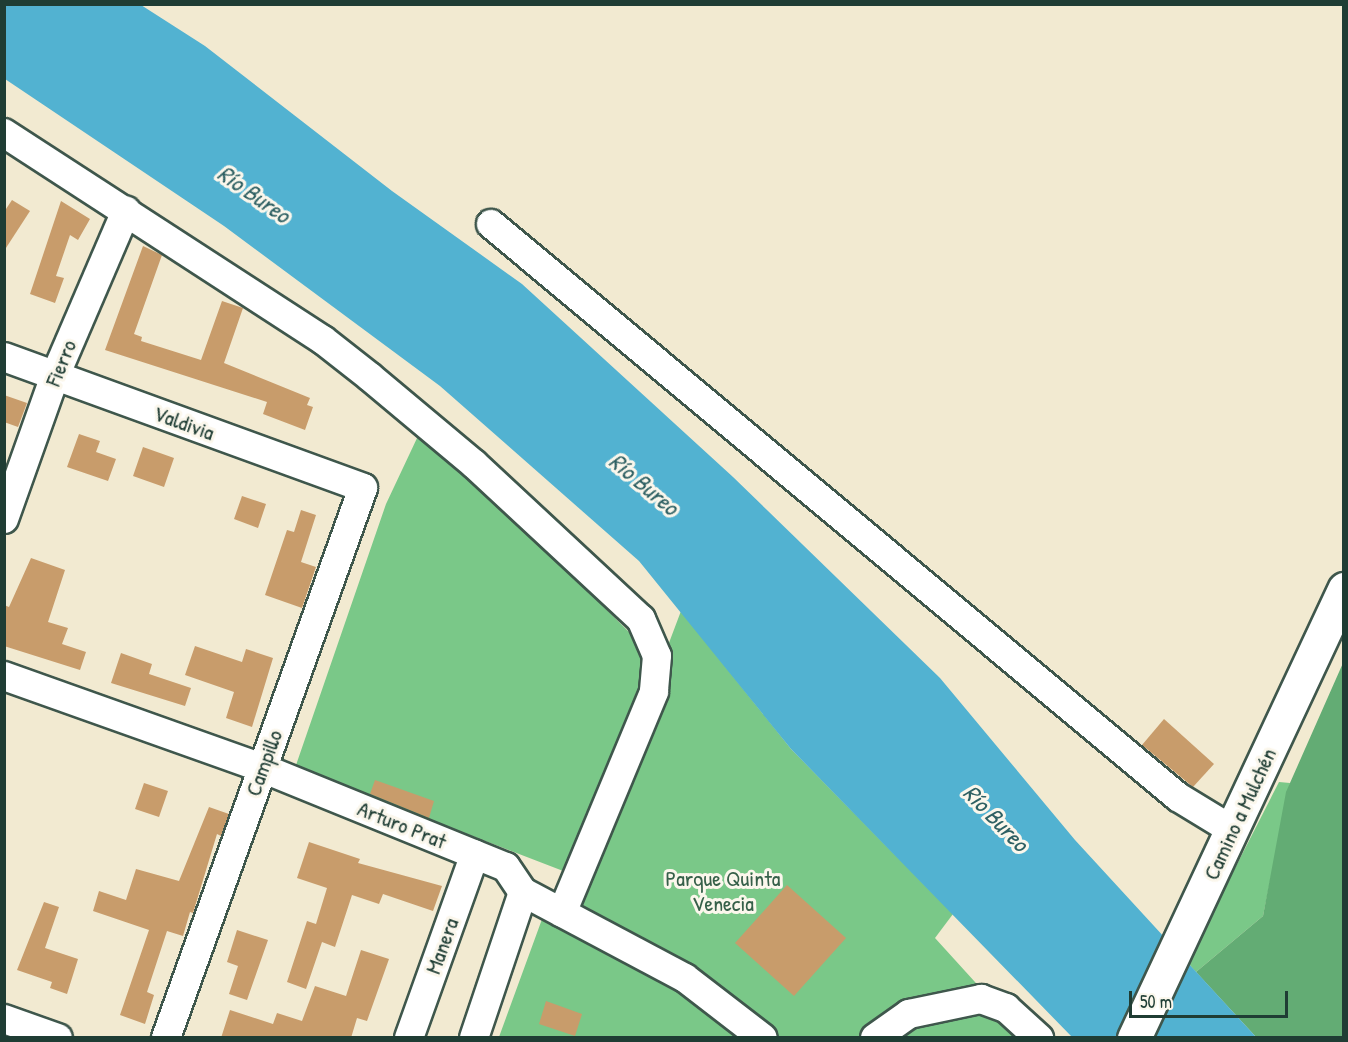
<!DOCTYPE html>
<html>
<head>
<meta charset="utf-8">
<style>
	body { margin:0 }
	#map { position:relative; width:1348px; height:1042px; overflow:hidden; background:#f2ead1; font-family:"Patrick Hand",sans-serif }
	div>[style] { position:absolute }
	.green>* { inset:0; background:#7ac888 }
	.forest>* { inset:0; background:#63ac74 }
	.water>* { inset:0; background:#52b2d1 }
	.building>* { inset:0; background:#c89c6b }
	.roads { filter:drop-shadow(2px 0 #3f574c) drop-shadow(-2px 0 #3f574c) drop-shadow(0 2px #3f574c) drop-shadow(0 -2px #3f574c) }
	.minor>* { height:28px; margin:-14px; padding:0 14px; transform-origin:14px; border-radius:14px; background:#fff }
	.major>* { height:33px; margin:-16.5px; padding:0 16.5px; transform-origin:16.5px; border-radius:16.5px; background:#fff }
	span { translate:-50% -50%; white-space:nowrap; text-align:center; line-height:1.15; -webkit-text-stroke:6px #fbf7ec; paint-order:stroke }
	.street-label { font-size:22px; color:#1f3d34 }
	.park-label { font-size:22px; color:#366049 }
	.water-label { font-size:24px; color:#2e6063; font-style:italic }
	.frame { position:absolute; inset:0; border:6px solid #1f3d34; pointer-events:none }
	.scale { position:absolute; left:1129px; top:991px; width:159px; height:27px; box-sizing:border-box; border:3px solid #1f3d34; border-top:0; padding-left:8px; font-size:18px; line-height:21px; white-space:nowrap; color:#1f3d34; -webkit-text-stroke:4px #fbf7ec; paint-order:stroke }
</style>
</head>
<body>
<div id="map">
	<div class="green">
		<i style="clip-path:polygon(418px 436px,474px 477px,661px 664px,681px 611px,791px 749px,953px 914px,935px 938px,1025px 1037px,499px 1037px,545px 911px,571px 874px,295px 768px,386px 504px)"></i>
		<i style="clip-path:polygon(1279px 782px,1290px 783px,1263px 916px,1196px 972px,1187px 962px)"></i>
	</div>
	<div class="forest">
		<i style="clip-path:polygon(1343px 663px,1343px 1037px,1256px 1037px,1196px 972px,1263px 916px,1286px 792px)"></i>
	</div>
	<div class="water">
		<i style="clip-path:polygon(4px 5px,141px 5px,205px 46px,392px 191px,522px 284px,733px 477px,940px 678px,1075px 840px,1256px 1037px,1072px 1037px,791px 749px,639px 561px,440px 386px,224px 226px,5px 79px)"></i>
	</div>
	<div class="building">
		<i style="clip-path:polygon(12px 200px,30px 211px,4px 251px,4px 212px)"></i>
		<i style="clip-path:polygon(61px 201px,90px 219px,78px 240px,70px 235px,56px 276px,64px 278px,55px 303px,30px 294px)"></i>
		<i style="clip-path:polygon(143px 246px,162px 255px,134px 334px,142px 337px,141px 341px,201px 360px,222px 301px,243px 308px,224px 363px,310px 398px,307px 405px,313px 407px,305px 430px,263px 414px,267px 402px,105px 350px)"></i>
		<i style="clip-path:polygon(4px 395px,27px 403px,18px 427px,4px 422px)"></i>
		<i style="clip-path:polygon(79px 434px,100px 441px,96px 452px,116px 459px,108px 481px,67px 467px)"></i>
		<i style="clip-path:polygon(143px 447px,174px 458px,164px 487px,133px 476px)"></i>
		<i style="clip-path:polygon(242px 496px,266px 504px,258px 528px,234px 519px)"></i>
		<i style="clip-path:polygon(301px 510px,316px 515px,301px 562px,316px 567px,302px 608px,265px 595px,287px 530px,294px 532px)"></i>
		<i style="clip-path:polygon(31px 558px,65px 570px,48px 622px,68px 628px,62px 644px,86px 652px,80px 670px,4px 646px,4px 605px,9px 607px)"></i>
		<i style="clip-path:polygon(195px 646px,242px 662px,246px 649px,273px 658px,252px 727px,226px 718px,234px 692px,185px 675px)"></i>
		<i style="clip-path:polygon(121px 653px,152px 664px,149px 674px,191px 688px,185px 706px,111px 683px)"></i>
		<i style="clip-path:polygon(1164px 719px,1214px 764px,1193px 787px,1142px 745px)"></i>
		<i style="clip-path:polygon(375px 780px,434px 801px,429px 818px,370px 794px)"></i>
		<i style="clip-path:polygon(144px 783px,168px 791px,159px 817px,135px 809px)"></i>
		<i style="clip-path:polygon(209px 807px,229px 814px,221px 836px,217px 834px,193px 913px,190px 912px,183px 936px,167px 931px,147px 992px,154px 995px,145px 1024px,120px 1015px,149px 930px,93px 911px,99px 891px,126px 900px,136px 869px,179px 881px)"></i>
		<i style="clip-path:polygon(309px 842px,360px 859px,358px 863px,442px 886px,433px 911px,383px 894px,379px 904px,352px 895px,335px 947px,322px 942px,306px 989px,287px 982px,307px 921px,316px 924px,327px 888px,297px 878px)"></i>
		<i style="clip-path:polygon(787px 885px,846px 938px,794px 996px,735px 943px)"></i>
		<i style="clip-path:polygon(44px 902px,59px 907px,45px 948px,78px 959px,67px 994px,50px 988px,52px 982px,17px 970px)"></i>
		<i style="clip-path:polygon(237px 930px,268px 940px,247px 1000px,229px 994px,238px 966px,227px 962px)"></i>
		<i style="clip-path:polygon(361px 950px,389px 959px,367px 1021px,357px 1018px,351px 1038px,221px 1038px,230px 1010px,273px 1024px,277px 1013px,302px 1021px,315px 986px,346px 996px)"></i>
		<i style="clip-path:polygon(546px 1001px,582px 1014px,575px 1036px,539px 1024px)"></i>
	</div>
	<div class="roads">
		<div class="minor">
			<i style="left:4px;top:133px;width:380px;rotate:33deg"></i>
			<i style="left:323px;top:340px;width:60px;rotate:38.2deg"></i>
			<i style="left:370px;top:377px;width:136px;rotate:39.9deg"></i>
			<i style="left:474px;top:464px;width:228px;rotate:42.9deg"></i>
			<i style="left:641px;top:619px;width:40px;rotate:66.6deg"></i>
			<i style="left:657px;top:656px;width:36px;rotate:95deg"></i>
			<i style="left:654px;top:692px;width:239px;rotate:112.6deg"></i>
			<i style="left:491px;top:224px;width:895px;rotate:39.83deg"></i>
			<i style="left:1178px;top:797px;width:63px;rotate:31.4deg"></i>
			<i style="left:4px;top:357px;width:382px;rotate:20deg"></i>
			<i style="left:363px;top:488px;width:584px;rotate:109.71deg"></i>
			<i style="left:4px;top:519px;width:152px;rotate:-70.4deg"></i>
			<i style="left:55px;top:376px;width:180px;rotate:-66.7deg"></i>
			<i style="left:4px;top:676px;width:274px;rotate:19.6deg"></i>
			<i style="left:262px;top:768px;width:263px;rotate:22.1deg"></i>
			<i style="left:506px;top:867px;width:30px;rotate:56deg"></i>
			<i style="left:523px;top:892px;width:183px;rotate:28deg"></i>
			<i style="left:685px;top:978px;width:98px;rotate:37.6deg"></i>
			<i style="left:4px;top:1019px;width:57px;rotate:19.4deg"></i>
			<i style="left:409px;top:1038px;width:195px;rotate:-70.3deg"></i>
			<i style="left:474px;top:1038px;width:154px;rotate:-71.4deg"></i>
			<i style="left:875px;top:1038px;width:42px;rotate:-35.2deg"></i>
			<i style="left:909px;top:1014px;width:74px;rotate:-11.8deg"></i>
			<i style="left:981px;top:999px;width:27px;rotate:20deg"></i>
			<i style="left:1006px;top:1008px;width:45px;rotate:42.3deg"></i>
		</div>
		<div class="major">
			<i style="left:1134px;top:1038px;width:496px;rotate:-64.9deg"></i>
		</div>
	</div>
	<div class="street-label">
		<span style="left:61px;top:363px;rotate:-68deg">Fierro</span>
		<span style="left:184px;top:423px;rotate:20deg">Valdivia</span>
		<span style="left:264px;top:763px;rotate:-70deg">Campillo</span>
		<span style="left:1240px;top:814px;rotate:-65deg">Camino a Mulchén</span>
		<span style="left:402px;top:825px;rotate:22deg">Arturo Prat</span>
		<span style="left:442px;top:946px;rotate:-70deg">Manera</span>
	</div>
	<div class="park-label">
		<span style="left:723px;top:891px">Parque Quinta<br>Venecia</span>
	</div>
	<div class="water-label">
		<span style="left:254px;top:194px;rotate:35deg">Río Bureo</span>
		<span style="left:644px;top:484px;rotate:40deg">Río Bureo</span>
		<span style="left:996px;top:818px;rotate:46deg">Río Bureo</span>
	</div>
	<div class="frame"></div>
	<div class="scale">50 m</div>
</div>
</body>
</html>
